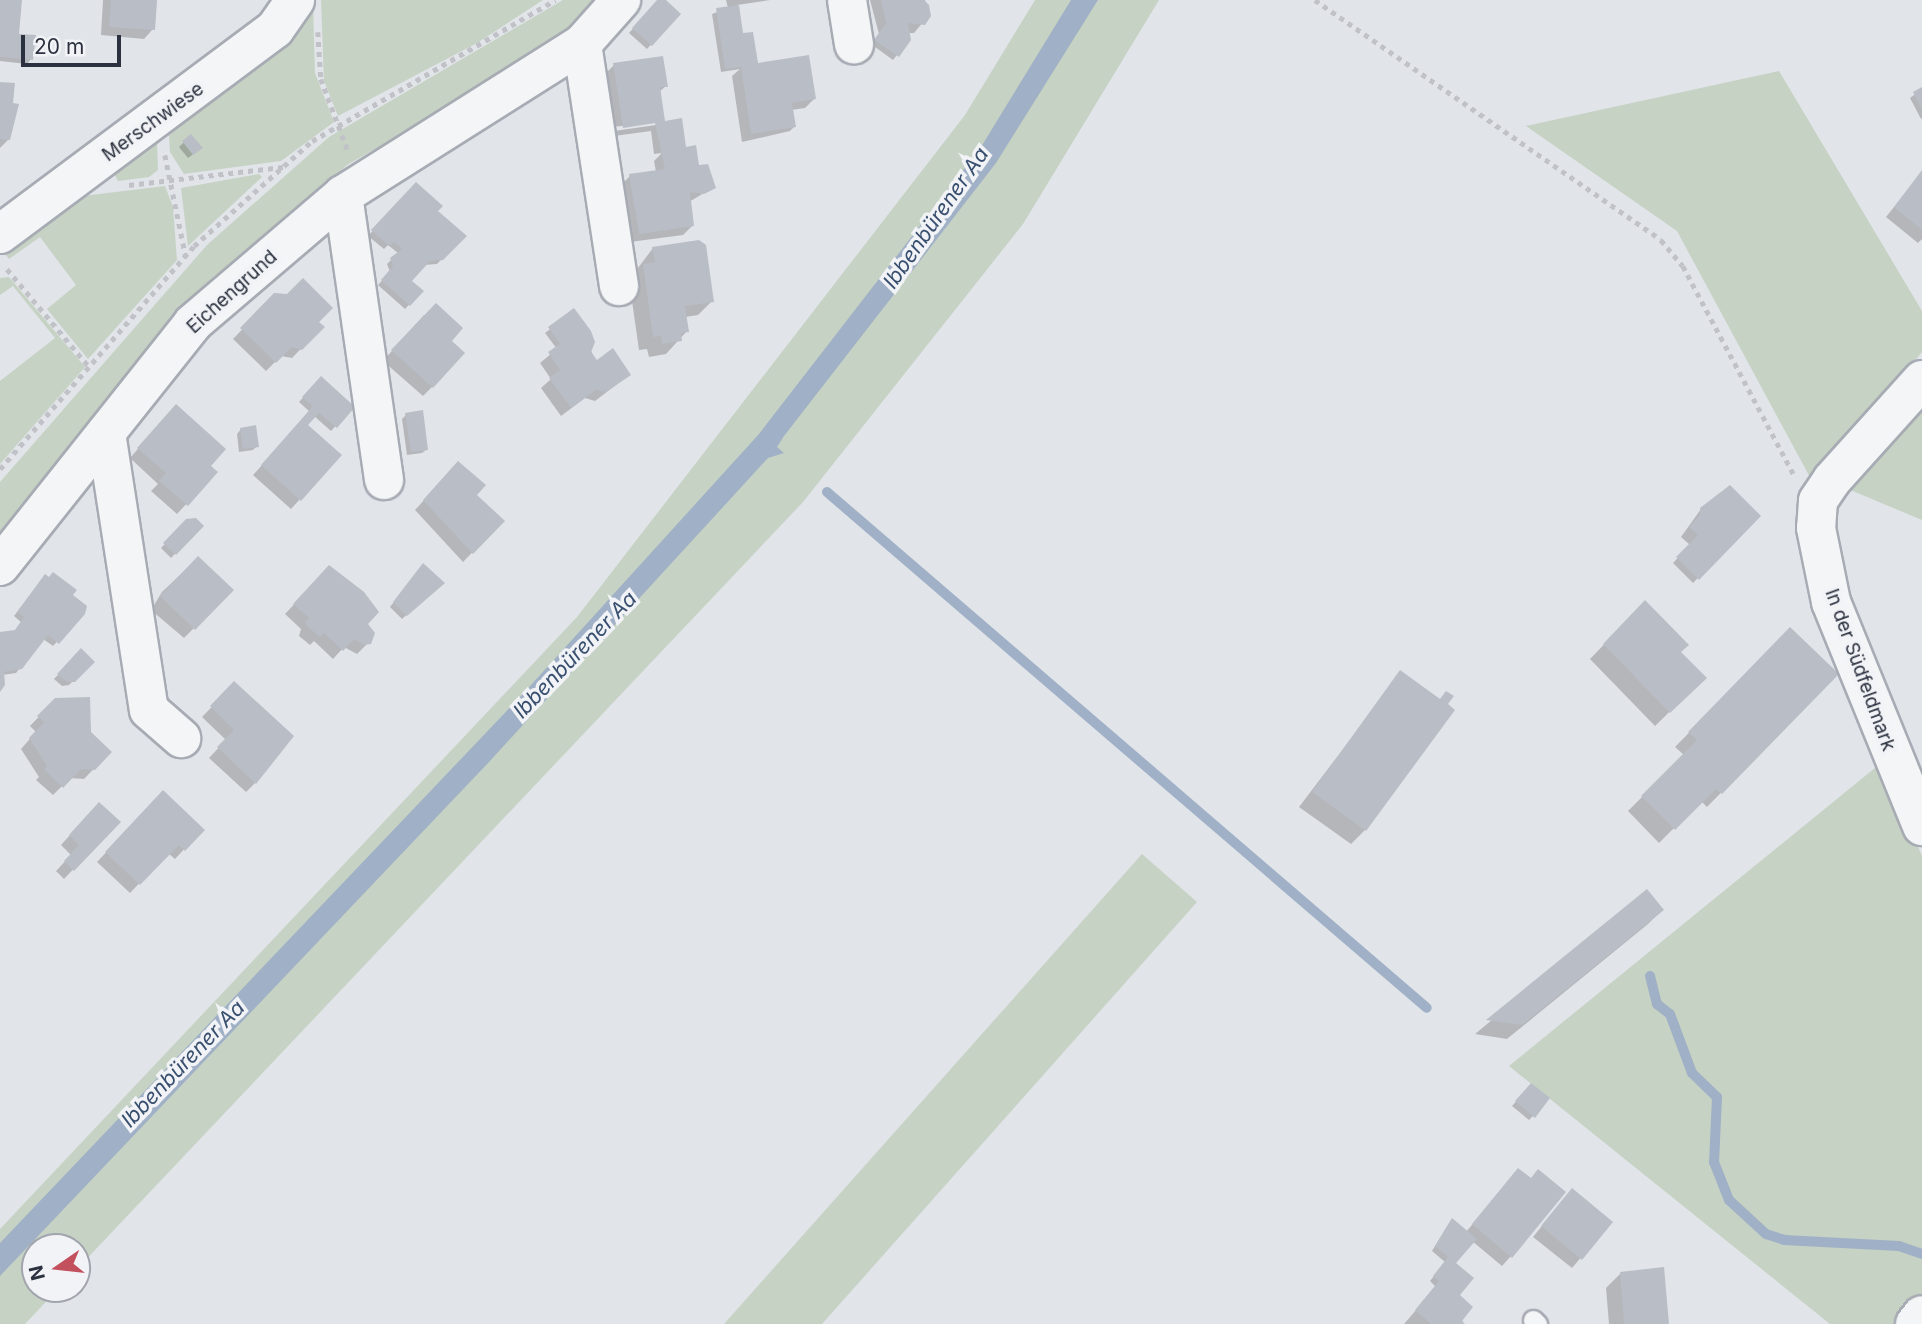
<!DOCTYPE html>
<html>
<head>
<meta charset="utf-8">
<style>
	body { margin:0 }
	#map { position:relative; width:1922px; height:1324px; overflow:hidden; background:#e1e4e9; font-family:Inter,sans-serif }
	div>[style] { position:absolute }
	.green>* { inset:0; background:#c6d2c3 }
	.water>* { inset:0; background:#a0b0c6 }
	.shadow>* { inset:0; background:#0003 }
	.stream>* { height:10px; margin:-5px; padding:0 5px; transform-origin:5px; border-radius:5px; background:#a0b0c6 }
	.building>* { inset:0; background:#b9bdc5 }
	.path>* { height:4.5px; margin-top:-2.25px; transform-origin:0; background:repeating-linear-gradient(90deg,#c0c2c7 0 5px,transparent 0 10px) }
	.roads { filter:drop-shadow(2px 0 #a7abb3) drop-shadow(-2px 0 #a7abb3) drop-shadow(0 2px #a7abb3) drop-shadow(0 -2px #a7abb3) }
	.service>* { height:19px; margin:-9.5px; padding:0 9.5px; transform-origin:9.5px; border-radius:9.5px; background:#f4f5f7 }
	.minor>* { height:38px; margin:-19px; padding:0 19px; transform-origin:19px; border-radius:19px; background:#f4f5f7 }
	span { translate:-50% -50%; white-space:nowrap; text-align:center; line-height:1.15; -webkit-text-stroke:7px #f1f3f6; paint-order:stroke }
	.street-label { font-size:19px; color:#2b313f }
	.water-label { font-size:21px; color:#394f6f; font-style:italic }
	.north { position:absolute; left:21px; top:1233px; width:70px; height:70px; box-sizing:border-box; background:#f1f3f6; border:2px solid #a2a5ad; border-radius:50%; rotate:256deg; font-size:19px; font-weight:700; line-height:28px; text-align:center; color:#2b313f }
	.north::after { content:''; display:block; margin:auto; width:24px; height:32px; background:#c3515d; clip-path:polygon(50% 0,100% 100%,50% 72%,0 100%) }
	.scale { position:absolute; left:21px; top:35px; width:100px; height:32px; box-sizing:border-box; border:4px solid #2b313f; border-top:0; padding-left:9px; font-size:21px; line-height:24px; white-space:nowrap; color:#2b313f; -webkit-text-stroke:5px #f1f3f6; paint-order:stroke }
</style>
</head>
<body>
<div id="map">
	<div class="green">
		<i style="clip-path:polygon(321px 0,543px 0,477px 43px,338px 116px,324px 81px)"></i>
		<i style="clip-path:polygon(563px 0,602px 0,554px 46px,347px 165px,229px 275px,215px 275px,104px 402px,105px 419px,0 549px,0 482px,207px 245px,329px 137px)"></i>
		<i style="clip-path:polygon(1035px 0,1159px 0,1023px 224px,803px 502px,77px 1269px,77px 1247px,35px 1247px,35px 1289px,58px 1289px,25px 1324px,0 1324px,0 1229px,577px 617px,965px 115px)"></i>
		<i style="clip-path:polygon(313px 5px,315px 73px,334px 122px,281px 161px,184px 174px,170px 152px,169px 135px)"></i>
		<i style="clip-path:polygon(1779px 71px,1922px 311px,1922px 352px,1812px 481px,1677px 231px,1526px 126px)"></i>
		<i style="clip-path:polygon(157px 142px,158px 170px,149px 177px,118px 181px,115px 175px)"></i>
		<i style="clip-path:polygon(259px 174px,262px 177px,188px 246px,181px 188px)"></i>
		<i style="clip-path:polygon(165px 186px,173px 207px,177px 260px,88px 359px,47px 309px,76px 285px,40px 237px,9px 259px,3px 251px,50px 200px)"></i>
		<i style="clip-path:polygon(9px 277px,85px 367px,0 464px,0 381px,55px 338px,13px 286px,0 295px,0 278px)"></i>
		<i style="clip-path:polygon(1922px 404px,1922px 520px,1848px 489px)"></i>
		<i style="clip-path:polygon(1881px 763px,1922px 856px,1922px 1301px,1901px 1324px,1830px 1324px,1509px 1066px)"></i>
		<i style="clip-path:polygon(1142px 854px,1197px 902px,822px 1324px,724px 1324px)"></i>
	</div>
	<div class="water">
		<i style="clip-path:polygon(1071px 0,1098px 0,996px 163px,784px 436px,777px 447px,784px 453px,768px 458px,489px 762px,0 1276px,0 1243px,521px 696px,759px 434px,981px 147px)"></i>
	</div>
	<div class="shadow">
		<i style="clip-path:polygon(0 0,20px 0,18px 33px,31px 59px,27px 64px,0 61px)"></i>
		<i style="clip-path:polygon(103px 0,156px 0,153px 29px,144px 39px,101px 35px)"></i>
		<i style="clip-path:polygon(659px 0,679px 14px,647px 49px,629px 33px)"></i>
		<i style="clip-path:polygon(726px 0,770px 0,737px 5px,741px 35px,756px 62px,814px 99px,805px 108px,791px 110px,794px 127px,790px 131px,742px 142px,732px 76px,740px 69px,721px 72px,712px 14px,728px 8px)"></i>
		<i style="clip-path:polygon(870px 0,925px 0,929px 15px,914px 33px,908px 33px,909px 40px,893px 60px,871px 44px,879px 34px)"></i>
		<i style="clip-path:polygon(evenodd,614px 65px,666px 86px,659px 92px,664px 123px,714px 187px,689px 202px,693px 225px,683px 235px,630px 242px,621px 185px,630px 176px,656px 172px,654px 161px,662px 153px,654px 154px,651px 131px,614px 136px,605px 74px,614px 65px,656px 121px,656px 125px,614px 131px,614px 127px,656px 121px)"></i>
		<i style="clip-path:polygon(0 84px,9px 139px,0 148px)"></i>
		<i style="clip-path:polygon(1922px 89px,1922px 118px,1921px 119px,1910px 98px)"></i>
		<i style="clip-path:polygon(191px 136px,196px 152px,188px 158px,179px 147px)"></i>
		<i style="clip-path:polygon(1922px 172px,1922px 239px,1918px 243px,1886px 217px)"></i>
		<i style="clip-path:polygon(416px 184px,436px 211px,464px 236px,437px 264px,424px 265px,410px 281px,422px 291px,405px 309px,378px 285px,390px 272px,387px 264px,398px 253px,388px 245px,384px 249px,368px 236px)"></i>
		<i style="clip-path:polygon(653px 248px,712px 301px,698px 315px,685px 317px,687px 331px,666px 354px,649px 357px,647px 349px,639px 350px,629px 280px)"></i>
		<i style="clip-path:polygon(277px 293px,322px 327px,292px 358px,281px 356px,266px 371px,233px 339px)"></i>
		<i style="clip-path:polygon(574px 311px,596px 362px,629px 375px,595px 401px,585px 398px,561px 416px,541px 388px,551px 379px,540px 363px,557px 349px,545px 333px)"></i>
		<i style="clip-path:polygon(424px 315px,449px 341px,432px 387px,423px 396px,383px 361px)"></i>
		<i style="clip-path:polygon(321px 378px,353px 407px,331px 431px,314px 416px,306px 425px,340px 455px,291px 509px,253px 475px,310px 412px,299px 402px)"></i>
		<i style="clip-path:polygon(167px 415px,216px 472px,177px 514px,151px 491px,158px 484px,130px 458px)"></i>
		<i style="clip-path:polygon(406px 415px,427px 449px,422px 453px,407px 455px,402px 419px)"></i>
		<i style="clip-path:polygon(241px 429px,257px 446px,253px 450px,239px 452px,237px 434px)"></i>
		<i style="clip-path:polygon(449px 473px,503px 521px,463px 562px,415px 510px)"></i>
		<i style="clip-path:polygon(1701px 509px,1758px 516px,1693px 583px,1673px 563px,1690px 545px,1681px 537px)"></i>
		<i style="clip-path:polygon(187px 521px,201px 526px,171px 558px,161px 548px)"></i>
		<i style="clip-path:polygon(198px 558px,232px 590px,184px 638px,151px 610px,162px 592px)"></i>
		<i style="clip-path:polygon(419px 569px,442px 583px,402px 619px,390px 607px)"></i>
		<i style="clip-path:polygon(320px 577px,366px 624px,367px 644px,357px 654px,344px 647px,333px 659px,314px 641px,310px 645px,299px 636px,301px 629px,285px 614px)"></i>
		<i style="clip-path:polygon(41px 581px,70px 595px,83px 614px,53px 646px,43px 639px,16px 673px,2px 675px,0 689px,0 634px,14px 632px,21px 622px,14px 616px)"></i>
		<i style="clip-path:polygon(1645px 602px,1679px 652px,1704px 678px,1655px 726px,1590px 659px)"></i>
		<i style="clip-path:polygon(1790px 630px,1836px 675px,1707px 807px,1701px 801px,1659px 843px,1628px 811px,1684px 755px,1675px 747px)"></i>
		<i style="clip-path:polygon(81px 651px,92px 662px,69px 685px,62px 686px,54px 679px)"></i>
		<i style="clip-path:polygon(1401px 673px,1365px 830px,1351px 844px,1299px 807px)"></i>
		<i style="clip-path:polygon(234px 684px,255px 783px,246px 792px,209px 758px,226px 740px,202px 717px)"></i>
		<i style="clip-path:polygon(55px 700px,110px 752px,84px 779px,70px 778px,53px 795px,36px 780px,39px 777px,21px 749px,36px 732px,30px 726px)"></i>
		<i style="clip-path:polygon(154px 802px,202px 830px,175px 859px,168px 853px,130px 893px,97px 862px)"></i>
		<i style="clip-path:polygon(90px 813px,118px 822px,64px 879px,56px 871px,71px 855px,61px 845px)"></i>
		<i style="clip-path:polygon(1647px 892px,1662px 910px,1648px 924px,1507px 1039px,1475px 1034px)"></i>
		<i style="clip-path:polygon(1527px 1089px,1533px 1116px,1529px 1120px,1512px 1106px)"></i>
		<i style="clip-path:polygon(1518px 1170px,1511px 1256px,1502px 1266px,1472px 1241px,1453px 1263px,1463px 1324px,1404px 1324px,1436px 1287px,1430px 1281px,1445px 1262px,1432px 1251px,1448px 1225px,1466px 1232px)"></i>
		<i style="clip-path:polygon(1563px 1200px,1611px 1222px,1572px 1268px,1533px 1237px)"></i>
		<i style="clip-path:polygon(1620px 1274px,1667px 1324px,1609px 1324px,1606px 1288px)"></i>
	</div>
	<div class="stream">
		<i style="left:827px;top:492px;width:791px;rotate:40.7deg"></i>
		<i style="left:1650px;top:976px;width:29px;rotate:76deg"></i>
		<i style="left:1657px;top:1004px;width:16px;rotate:38deg"></i>
		<i style="left:1670px;top:1014px;width:63px;rotate:69.6deg"></i>
		<i style="left:1692px;top:1073px;width:35px;rotate:44deg"></i>
		<i style="left:1717px;top:1097px;width:65px;rotate:92.6deg"></i>
		<i style="left:1714px;top:1162px;width:41px;rotate:68.5deg"></i>
		<i style="left:1729px;top:1200px;width:50px;rotate:42.6deg"></i>
		<i style="left:1766px;top:1234px;width:19px;rotate:18deg"></i>
		<i style="left:1784px;top:1240px;width:115px;rotate:3deg"></i>
		<i style="left:1899px;top:1246px;width:24px;rotate:19deg"></i>
	</div>
	<div class="building">
		<i style="clip-path:polygon(0 0,22px 0,19px 34px,36px 35px,33px 60px,0 57px)"></i>
		<i style="clip-path:polygon(111px 0,157px 0,155px 30px,109px 27px)"></i>
		<i style="clip-path:polygon(657px 0,666px 0,681px 14px,652px 46px,632px 28px)"></i>
		<i style="clip-path:polygon(881px 0,924px 0,929px 5px,931px 16px,925px 25px,908px 23px,911px 40px,899px 57px,874px 40px,886px 23px)"></i>
		<i style="clip-path:polygon(739px 5px,743px 33px,753px 32px,758px 63px,809px 55px,816px 99px,792px 103px,796px 127px,751px 134px,741px 67px,725px 69px,716px 8px)"></i>
		<i style="clip-path:polygon(663px 56px,668px 87px,660px 87px,665px 121px,682px 118px,686px 147px,696px 145px,699px 165px,708px 164px,716px 188px,704px 194px,690px 192px,694px 226px,639px 234px,629px 174px,665px 169px,655px 123px,623px 128px,613px 63px)"></i>
		<i style="clip-path:polygon(0 82px,15px 83px,13px 103px,19px 104px,10px 140px,0 139px)"></i>
		<i style="clip-path:polygon(1922px 87px,1922px 110px,1913px 92px)"></i>
		<i style="clip-path:polygon(191px 134px,203px 148px,193px 155px,182px 141px)"></i>
		<i style="clip-path:polygon(1922px 170px,1922px 230px,1894px 207px)"></i>
		<i style="clip-path:polygon(416px 182px,443px 206px,438px 211px,467px 236px,443px 260px,430px 261px,412px 281px,424px 291px,410px 306px,381px 280px,393px 266px,390px 258px,402px 249px,394px 242px,389px 246px,371px 230px)"></i>
		<i style="clip-path:polygon(699px 240px,706px 245px,714px 302px,685px 306px,689px 332px,681px 333px,682px 341px,662px 344px,661px 336px,653px 337px,643px 264px,655px 262px,652px 247px)"></i>
		<i style="clip-path:polygon(303px 278px,333px 308px,319px 322px,325px 327px,302px 350px,292px 347px,276px 363px,240px 328px,274px 293px,287px 294px)"></i>
		<i style="clip-path:polygon(436px 303px,463px 328px,452px 341px,465px 353px,433px 388px,391px 350px)"></i>
		<i style="clip-path:polygon(574px 308px,591px 331px,595px 342px,591px 352px,597px 360px,613px 348px,631px 375px,606px 392px,596px 390px,571px 408px,549px 378px,560px 370px,548px 352px,560px 344px,548px 327px)"></i>
		<i style="clip-path:polygon(321px 376px,355px 407px,337px 428px,319px 413px,308px 425px,342px 455px,301px 501px,261px 465px,313px 406px,302px 397px)"></i>
		<i style="clip-path:polygon(176px 404px,226px 449px,211px 466px,218px 472px,188px 506px,159px 481px,166px 473px,137px 448px)"></i>
		<i style="clip-path:polygon(423px 410px,428px 450px,411px 452px,405px 413px)"></i>
		<i style="clip-path:polygon(256px 425px,259px 447px,243px 449px,240px 428px)"></i>
		<i style="clip-path:polygon(458px 461px,486px 485px,477px 495px,505px 521px,473px 554px,423px 500px)"></i>
		<i style="clip-path:polygon(1730px 485px,1761px 516px,1699px 580px,1676px 557px,1698px 535px,1689px 527px,1700px 515px,1700px 508px)"></i>
		<i style="clip-path:polygon(196px 518px,204px 526px,176px 555px,163px 543px,186px 519px)"></i>
		<i style="clip-path:polygon(198px 556px,234px 590px,195px 630px,160px 596px)"></i>
		<i style="clip-path:polygon(423px 563px,445px 583px,407px 616px,393px 602px)"></i>
		<i style="clip-path:polygon(329px 565px,364px 592px,379px 612px,368px 624px,375px 633px,371px 644px,364px 645px,354px 639px,343px 651px,324px 633px,320px 637px,308px 627px,305px 622px,309px 618px,293px 604px)"></i>
		<i style="clip-path:polygon(53px 572px,77px 590px,73px 595px,87px 606px,85px 614px,59px 644px,48px 635px,22px 669px,4px 672px,5px 685px,0 692px,0 632px,15px 630px,24px 617px,17px 612px,45px 574px,49px 577px)"></i>
		<i style="clip-path:polygon(1645px 600px,1689px 645px,1681px 652px,1707px 678px,1670px 713px,1603px 644px)"></i>
		<i style="clip-path:polygon(1790px 627px,1839px 674px,1722px 794px,1716px 789px,1675px 830px,1641px 796px,1697px 740px,1688px 732px)"></i>
		<i style="clip-path:polygon(81px 648px,95px 662px,75px 682px,67px 682px,57px 674px)"></i>
		<i style="clip-path:polygon(1400px 670px,1440px 699px,1446px 691px,1454px 696px,1448px 704px,1455px 710px,1366px 831px,1312px 792px)"></i>
		<i style="clip-path:polygon(234px 681px,294px 736px,256px 784px,217px 747px,234px 730px,210px 706px)"></i>
		<i style="clip-path:polygon(90px 697px,91px 732px,112px 752px,95px 770px,81px 769px,63px 788px,44px 769px,47px 766px,29px 738px,44px 722px,37px 716px,55px 698px)"></i>
		<i style="clip-path:polygon(163px 790px,205px 830px,185px 851px,179px 845px,140px 885px,105px 852px)"></i>
		<i style="clip-path:polygon(99px 802px,121px 822px,74px 871px,64px 861px,79px 845px,69px 835px)"></i>
		<i style="clip-path:polygon(1647px 889px,1664px 910px,1522px 1025px,1486px 1020px)"></i>
		<i style="clip-path:polygon(1531px 1083px,1550px 1098px,1535px 1118px,1515px 1101px)"></i>
		<i style="clip-path:polygon(1518px 1168px,1531px 1178px,1538px 1169px,1566px 1192px,1512px 1258px,1472px 1224px)"></i>
		<i style="clip-path:polygon(1572px 1188px,1613px 1222px,1582px 1260px,1541px 1226px)"></i>
		<i style="clip-path:polygon(1452px 1218px,1477px 1239px,1456px 1263px,1474px 1278px,1460px 1295px,1473px 1307px,1462px 1321px,1465px 1324px,1431px 1324px,1415px 1310px,1439px 1281px,1433px 1276px,1448px 1257px,1435px 1246px)"></i>
		<i style="clip-path:polygon(1664px 1267px,1669px 1324px,1624px 1324px,1620px 1272px)"></i>
	</div>
	<div class="path">
		<i style="left:1315px;top:0;width:421px;rotate:34.7deg"></i>
		<i style="left:1661px;top:240px;width:34px;rotate:50deg"></i>
		<i style="left:1683px;top:266px;width:237px;rotate:62deg"></i>
		<i style="left:318px;top:32px;width:47px;rotate:86.3deg"></i>
		<i style="left:321px;top:79px;width:77px;rotate:69.4deg"></i>
		<i style="left:165px;top:155px;width:104px;rotate:78.4deg"></i>
		<i style="left:129px;top:185px;width:155px;rotate:-6.7deg"></i>
		<i style="left:7px;top:269px;width:129px;rotate:50deg"></i>
		<i style="left:0;top:469px;width:296px;rotate:-49deg"></i>
		<i style="left:194px;top:246px;width:158px;rotate:-41.7deg"></i>
		<i style="left:312px;top:141px;width:281px;rotate:-30.1deg"></i>
	</div>
	<div class="roads">
		<div class="service">
			<i style="left:1533px;top:1320px;width:6px;rotate:45deg"></i>
		</div>
		<div class="minor">
			<i style="left:847px;top:0;width:45px;rotate:81deg"></i>
			<i style="left:582px;top:44px;width:245px;rotate:81.3deg"></i>
			<i style="left:343px;top:195px;width:288px;rotate:81.8deg"></i>
			<i style="left:0;top:234px;width:343px;rotate:-36.7deg"></i>
			<i style="left:275px;top:29px;width:35px;rotate:-55deg"></i>
			<i style="left:1922px;top:380px;width:135px;rotate:132deg"></i>
			<i style="left:1832px;top:480px;width:25px;rotate:124deg"></i>
			<i style="left:1818px;top:501px;width:27px;rotate:94deg"></i>
			<i style="left:1816px;top:528px;width:76px;rotate:78.5deg"></i>
			<i style="left:1831px;top:602px;width:242px;rotate:67.9deg"></i>
			<i style="left:106px;top:433px;width:280px;rotate:81.2deg"></i>
			<i style="left:149px;top:710px;width:43px;rotate:41.2deg"></i>
			<i style="left:0;top:566px;width:310px;rotate:-51.5deg"></i>
			<i style="left:193px;top:323px;width:197px;rotate:-40.5deg"></i>
			<i style="left:343px;top:195px;width:283px;rotate:-32.3deg"></i>
			<i style="left:582px;top:44px;width:59px;rotate:-48.4deg"></i>
			<i style="left:1915px;top:1324px;width:11px;rotate:-52deg"></i>
		</div>
	</div>
	<div class="street-label">
		<span style="left:153px;top:122px;rotate:-36deg">Merschwiese</span>
		<span style="left:232px;top:292px;rotate:-42deg">Eichengrund</span>
		<span style="left:1860px;top:670px;rotate:70deg">In der Südfeldmark</span>
	</div>
	<div class="water-label">
		<span style="left:936px;top:218px;rotate:-55deg">Ibbenbürener Aa</span>
		<span style="left:575px;top:655px;rotate:-46deg">Ibbenbürener Aa</span>
		<span style="left:183px;top:1064px;rotate:-46deg">Ibbenbürener Aa</span>
	</div>
	<div class="north">N</div>
	<div class="scale">20 m</div>
</div>
</body>
</html>
